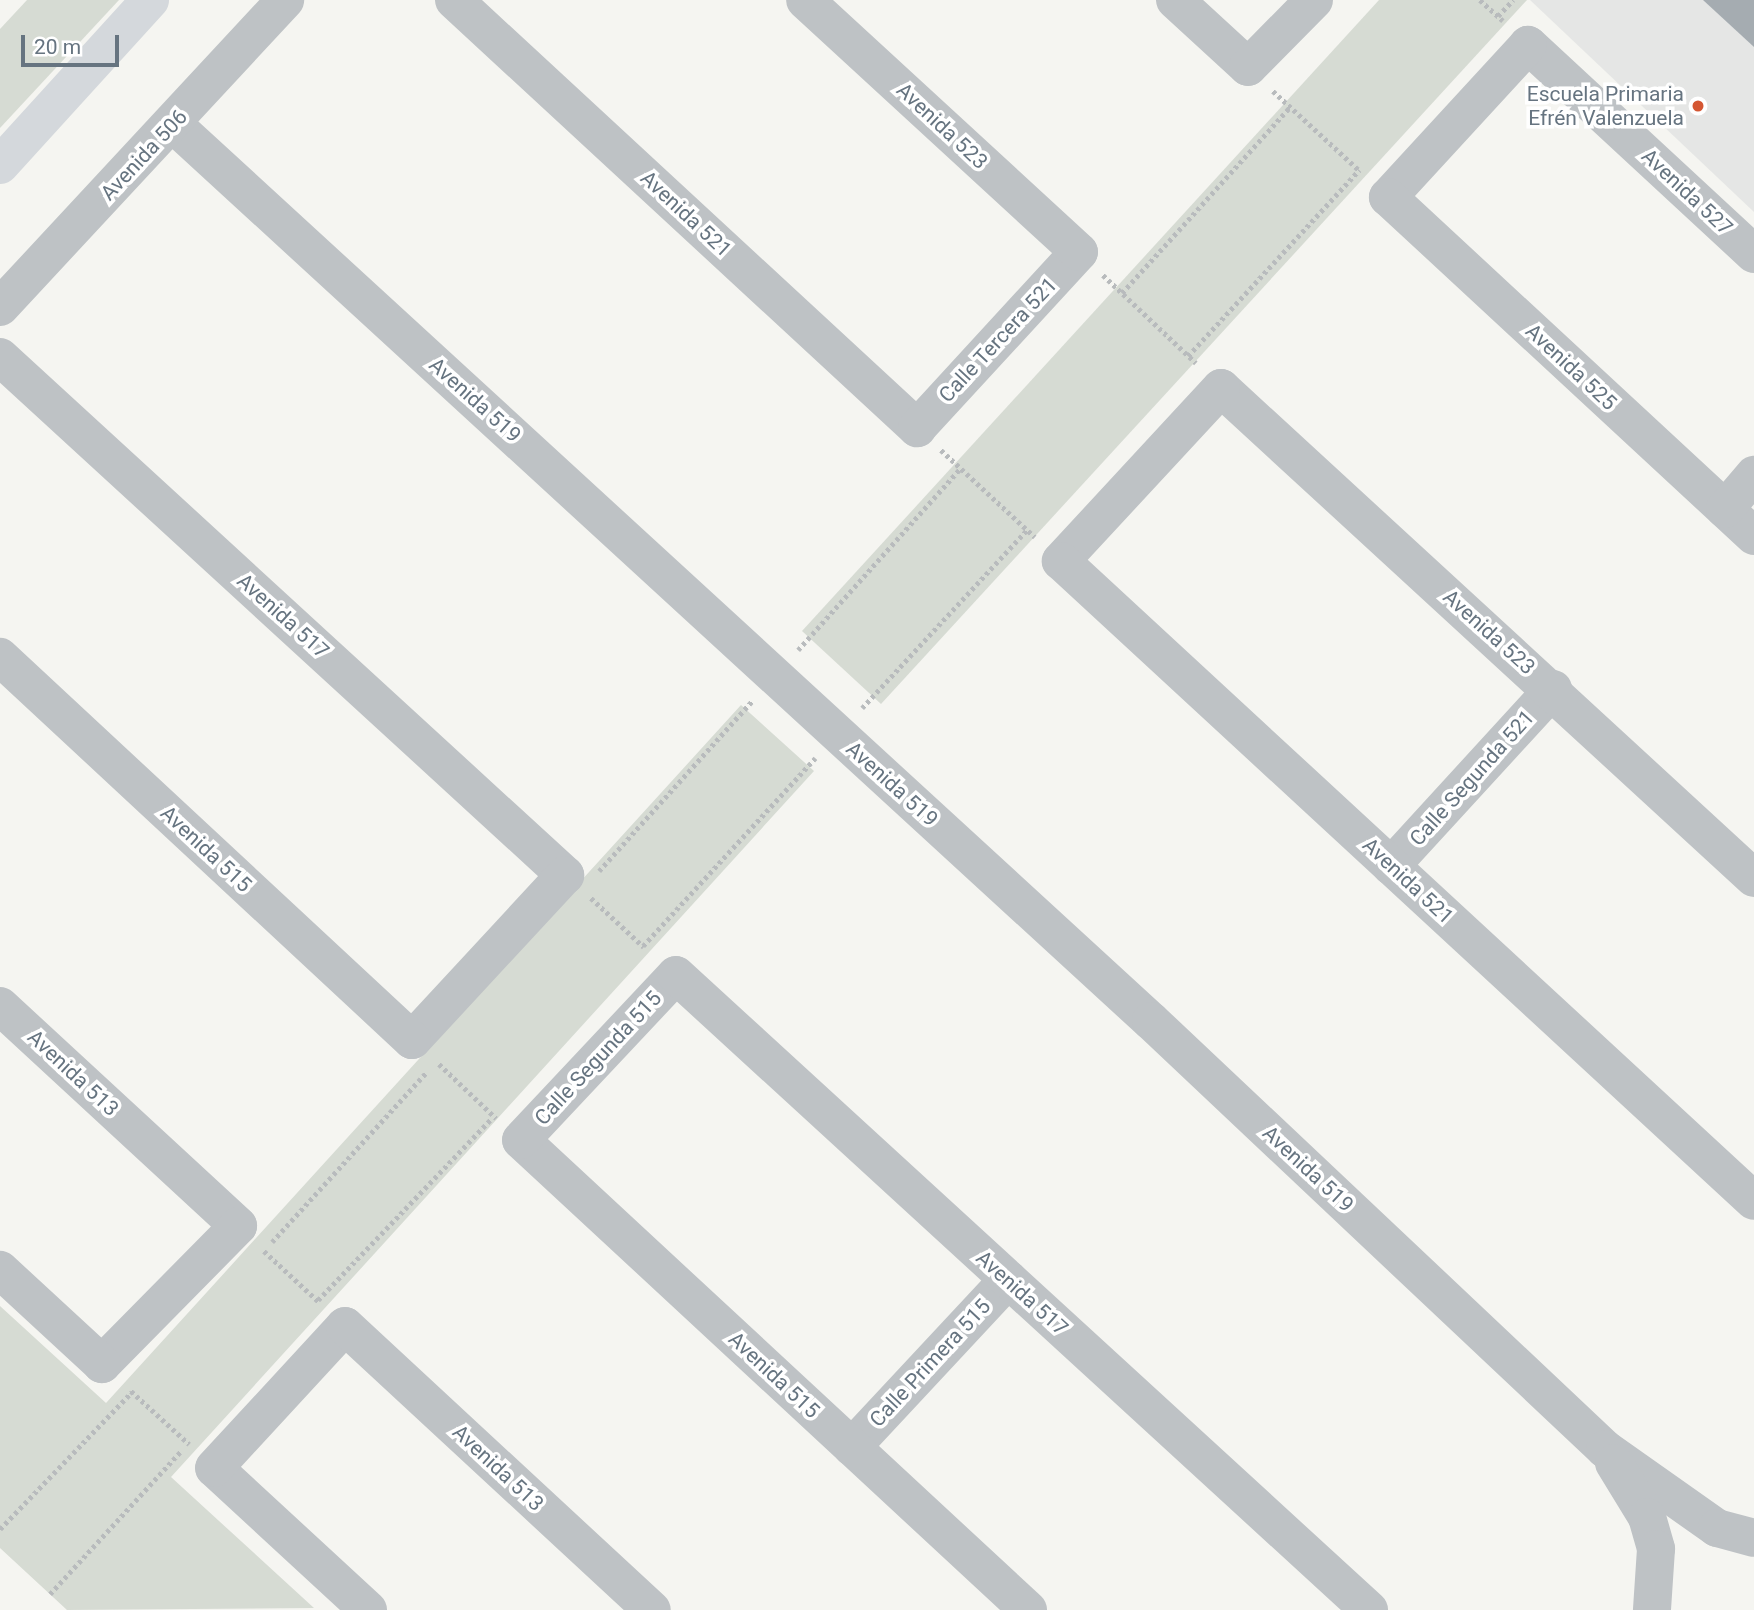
<!DOCTYPE html>
<html>
<head>
<meta charset="utf-8">
<style>
	body { margin:0 }
	#map { position:relative; width:1754px; height:1610px; overflow:hidden; background:#f5f5f1; font-family:Roboto,sans-serif }
	div>[style] { position:absolute }
	.built>* { inset:0; background:#e5e6e5 }
	.green>* { inset:0; background:#d6dbd3 }
	.building>* { inset:0; background:#a5acb1 }
	.path>* { height:4.5px; margin-top:-2.25px; transform-origin:0; background:repeating-linear-gradient(90deg,#b8bbbd 0 3.5px,transparent 0 7px) }
	.minor>* { height:38px; margin:-19px; padding:0 19px; transform-origin:19px; border-radius:19px; background:#bec2c5 }
	.tertiary>* { height:38px; margin:-19px; padding:0 19px; transform-origin:19px; border-radius:19px; background:#bec2c5 }
	.primary>* { height:38px; margin:-19px; padding:0 19px; transform-origin:19px; border-radius:19px; background:#d4d8dc }
	.dots>* { width:19px; height:19px; translate:-50% -50%; box-sizing:border-box; border:4px solid #fff; border-radius:50% }
	span { translate:-50% -50%; white-space:nowrap; text-align:center; line-height:1.15; -webkit-text-stroke:7px #fff; paint-order:stroke }
	.poi-label { font-size:21px; color:#667480 }
	.right { translate:-100% -50%; text-align:right }
	.street-label { font-size:21px; color:#667480 }
	.scale { position:absolute; left:21px; top:35px; width:98px; height:32px; box-sizing:border-box; border:4px solid #667480; border-top:0; padding-left:9px; font-size:21px; line-height:24px; white-space:nowrap; color:#667480; -webkit-text-stroke:5px #fff; paint-order:stroke }
</style>
</head>
<body>
<div id="map">
	<div class="built">
		<i style="clip-path:polygon(1530px 0,1754px 0,1754px 212px)"></i>
	</div>
	<div class="green">
		<i style="clip-path:polygon(27px 0,119px 0,0 128px,0 29px)"></i>
		<i style="clip-path:polygon(1379px 0,1527px 0,881px 704px,802px 631px)"></i>
		<i style="clip-path:polygon(741px 705px,814px 771px,171px 1477px,314px 1608px,67px 1610px,0 1548px,0 1306px,106px 1403px)"></i>
	</div>
	<div class="building">
		<i style="clip-path:polygon(1703px 0,1754px 0,1754px 47px)"></i>
	</div>
	<div class="path">
		<i style="left:1480px;top:0;width:31px;rotate:42deg"></i>
		<i style="left:1498px;top:16px;width:22px;rotate:-47deg"></i>
		<i style="left:1273px;top:91px;width:117px;rotate:42.6deg"></i>
		<i style="left:1103px;top:275px;width:128px;rotate:43.4deg"></i>
		<i style="left:1122px;top:293px;width:251px;rotate:-47.9deg"></i>
		<i style="left:1188px;top:356px;width:253px;rotate:-47.4deg"></i>
		<i style="left:941px;top:450px;width:128px;rotate:42.8deg"></i>
		<i style="left:798px;top:650px;width:244px;rotate:-48.2deg"></i>
		<i style="left:862px;top:708px;width:243px;rotate:-47.2deg"></i>
		<i style="left:599px;top:871px;width:229px;rotate:-48deg"></i>
		<i style="left:591px;top:898px;width:72px;rotate:42.8deg"></i>
		<i style="left:643px;top:946px;width:255px;rotate:-47.5deg"></i>
		<i style="left:439px;top:1064px;width:79px;rotate:43.5deg"></i>
		<i style="left:272px;top:1242px;width:229px;rotate:-47.7deg"></i>
		<i style="left:264px;top:1251px;width:75px;rotate:42.8deg"></i>
		<i style="left:318px;top:1300px;width:250px;rotate:-46.3deg"></i>
		<i style="left:131px;top:1391px;width:79px;rotate:42.4deg"></i>
		<i style="left:0;top:1529px;width:190px;rotate:-46.1deg"></i>
		<i style="left:50px;top:1594px;width:193px;rotate:-47.5deg"></i>
	</div>
	<div class="minor">
		<i style="left:454px;top:0;width:631px;rotate:42.75deg"></i>
		<i style="left:917px;top:428px;width:239px;rotate:-47.4deg"></i>
		<i style="left:1079px;top:252px;width:372px;rotate:-137.4deg"></i>
		<i style="left:1175px;top:0;width:99px;rotate:42.5deg"></i>
		<i style="left:1248px;top:67px;width:94px;rotate:-45.4deg"></i>
		<i style="left:1754px;top:254px;width:308px;rotate:-137.2deg"></i>
		<i style="left:1528px;top:45px;width:207px;rotate:132.6deg"></i>
		<i style="left:1388px;top:197px;width:499px;rotate:42.8deg"></i>
		<i style="left:0;top:357px;width:767px;rotate:42.52deg"></i>
		<i style="left:565px;top:875px;width:225px;rotate:132.8deg"></i>
		<i style="left:412px;top:1040px;width:563px;rotate:-137.09deg"></i>
		<i style="left:1725px;top:509px;width:45px;rotate:-49.5deg"></i>
		<i style="left:1391px;top:866px;width:240px;rotate:-47.5deg"></i>
		<i style="left:1754px;top:878px;width:724px;rotate:-137.41deg"></i>
		<i style="left:1221px;top:388px;width:236px;rotate:132.8deg"></i>
		<i style="left:1061px;top:561px;width:943px;rotate:42.72deg"></i>
		<i style="left:0;top:1006px;width:324px;rotate:42.7deg"></i>
		<i style="left:238px;top:1226px;width:194px;rotate:134.6deg"></i>
		<i style="left:102px;top:1364px;width:139px;rotate:-137.3deg"></i>
		<i style="left:852px;top:1447px;width:229px;rotate:-47deg"></i>
		<i style="left:368px;top:1610px;width:209px;rotate:-137.3deg"></i>
		<i style="left:214px;top:1468px;width:193px;rotate:-47.3deg"></i>
		<i style="left:345px;top:1326px;width:418px;rotate:42.8deg"></i>
		<i style="left:1028px;top:1610px;width:691px;rotate:-137.17deg"></i>
		<i style="left:521px;top:1140px;width:226px;rotate:-46.8deg"></i>
		<i style="left:676px;top:975px;width:940px;rotate:42.5deg"></i>
	</div>
	<div class="tertiary">
		<i style="left:173px;top:124px;width:1327px;rotate:42.53deg"></i>
		<i style="left:1151px;top:1021px;width:624px;rotate:43.31deg"></i>
		<i style="left:1605px;top:1449px;width:137px;rotate:35.2deg"></i>
		<i style="left:1717px;top:1528px;width:38px;rotate:15deg"></i>
		<i style="left:0;top:307px;width:419px;rotate:-47.1deg"></i>
		<i style="left:1614px;top:1463px;width:63px;rotate:58.6deg"></i>
		<i style="left:1647px;top:1517px;width:33px;rotate:74deg"></i>
		<i style="left:1656px;top:1549px;width:61px;rotate:93.8deg"></i>
	</div>
	<div class="primary">
		<i style="left:0;top:165px;width:223px;rotate:-47.7deg"></i>
	</div>
	<div class="dots">
		<i style="left:1698px;top:106px;background:#d45632"></i>
	</div>
	<div class="poi-label">
		<span class="right" style="left:1684px;top:106px">Escuela Primaria<br>Efrén Valenzuela</span>
	</div>
	<div class="street-label">
		<span style="left:942px;top:126px;rotate:43deg">Avenida 523</span>
		<span style="left:144px;top:155px;rotate:-47deg">Avenida 506</span>
		<span style="left:1687px;top:192px;rotate:43deg">Avenida 527</span>
		<span style="left:686px;top:214px;rotate:43deg">Avenida 521</span>
		<span style="left:998px;top:340px;rotate:-47deg">Calle Tercera 521</span>
		<span style="left:1571px;top:367px;rotate:43deg">Avenida 525</span>
		<span style="left:475px;top:400px;rotate:42deg">Avenida 519</span>
		<span style="left:283px;top:616px;rotate:42deg">Avenida 517</span>
		<span style="left:1489px;top:632px;rotate:42deg">Avenida 523</span>
		<span style="left:1472px;top:778px;rotate:-48deg">Calle Segunda 521</span>
		<span style="left:892px;top:784px;rotate:42deg">Avenida 519</span>
		<span style="left:206px;top:849px;rotate:43deg">Avenida 515</span>
		<span style="left:1408px;top:881px;rotate:43deg">Avenida 521</span>
		<span style="left:598px;top:1058px;rotate:-47deg">Calle Segunda 515</span>
		<span style="left:73px;top:1073px;rotate:43deg">Avenida 513</span>
		<span style="left:1308px;top:1169px;rotate:43deg">Avenida 519</span>
		<span style="left:1022px;top:1293px;rotate:42deg">Avenida 517</span>
		<span style="left:930px;top:1363px;rotate:-47deg">Calle Primera 515</span>
		<span style="left:774px;top:1375px;rotate:43deg">Avenida 515</span>
		<span style="left:498px;top:1468px;rotate:43deg">Avenida 513</span>
	</div>
	<div class="scale">20 m</div>
</div>
</body>
</html>
